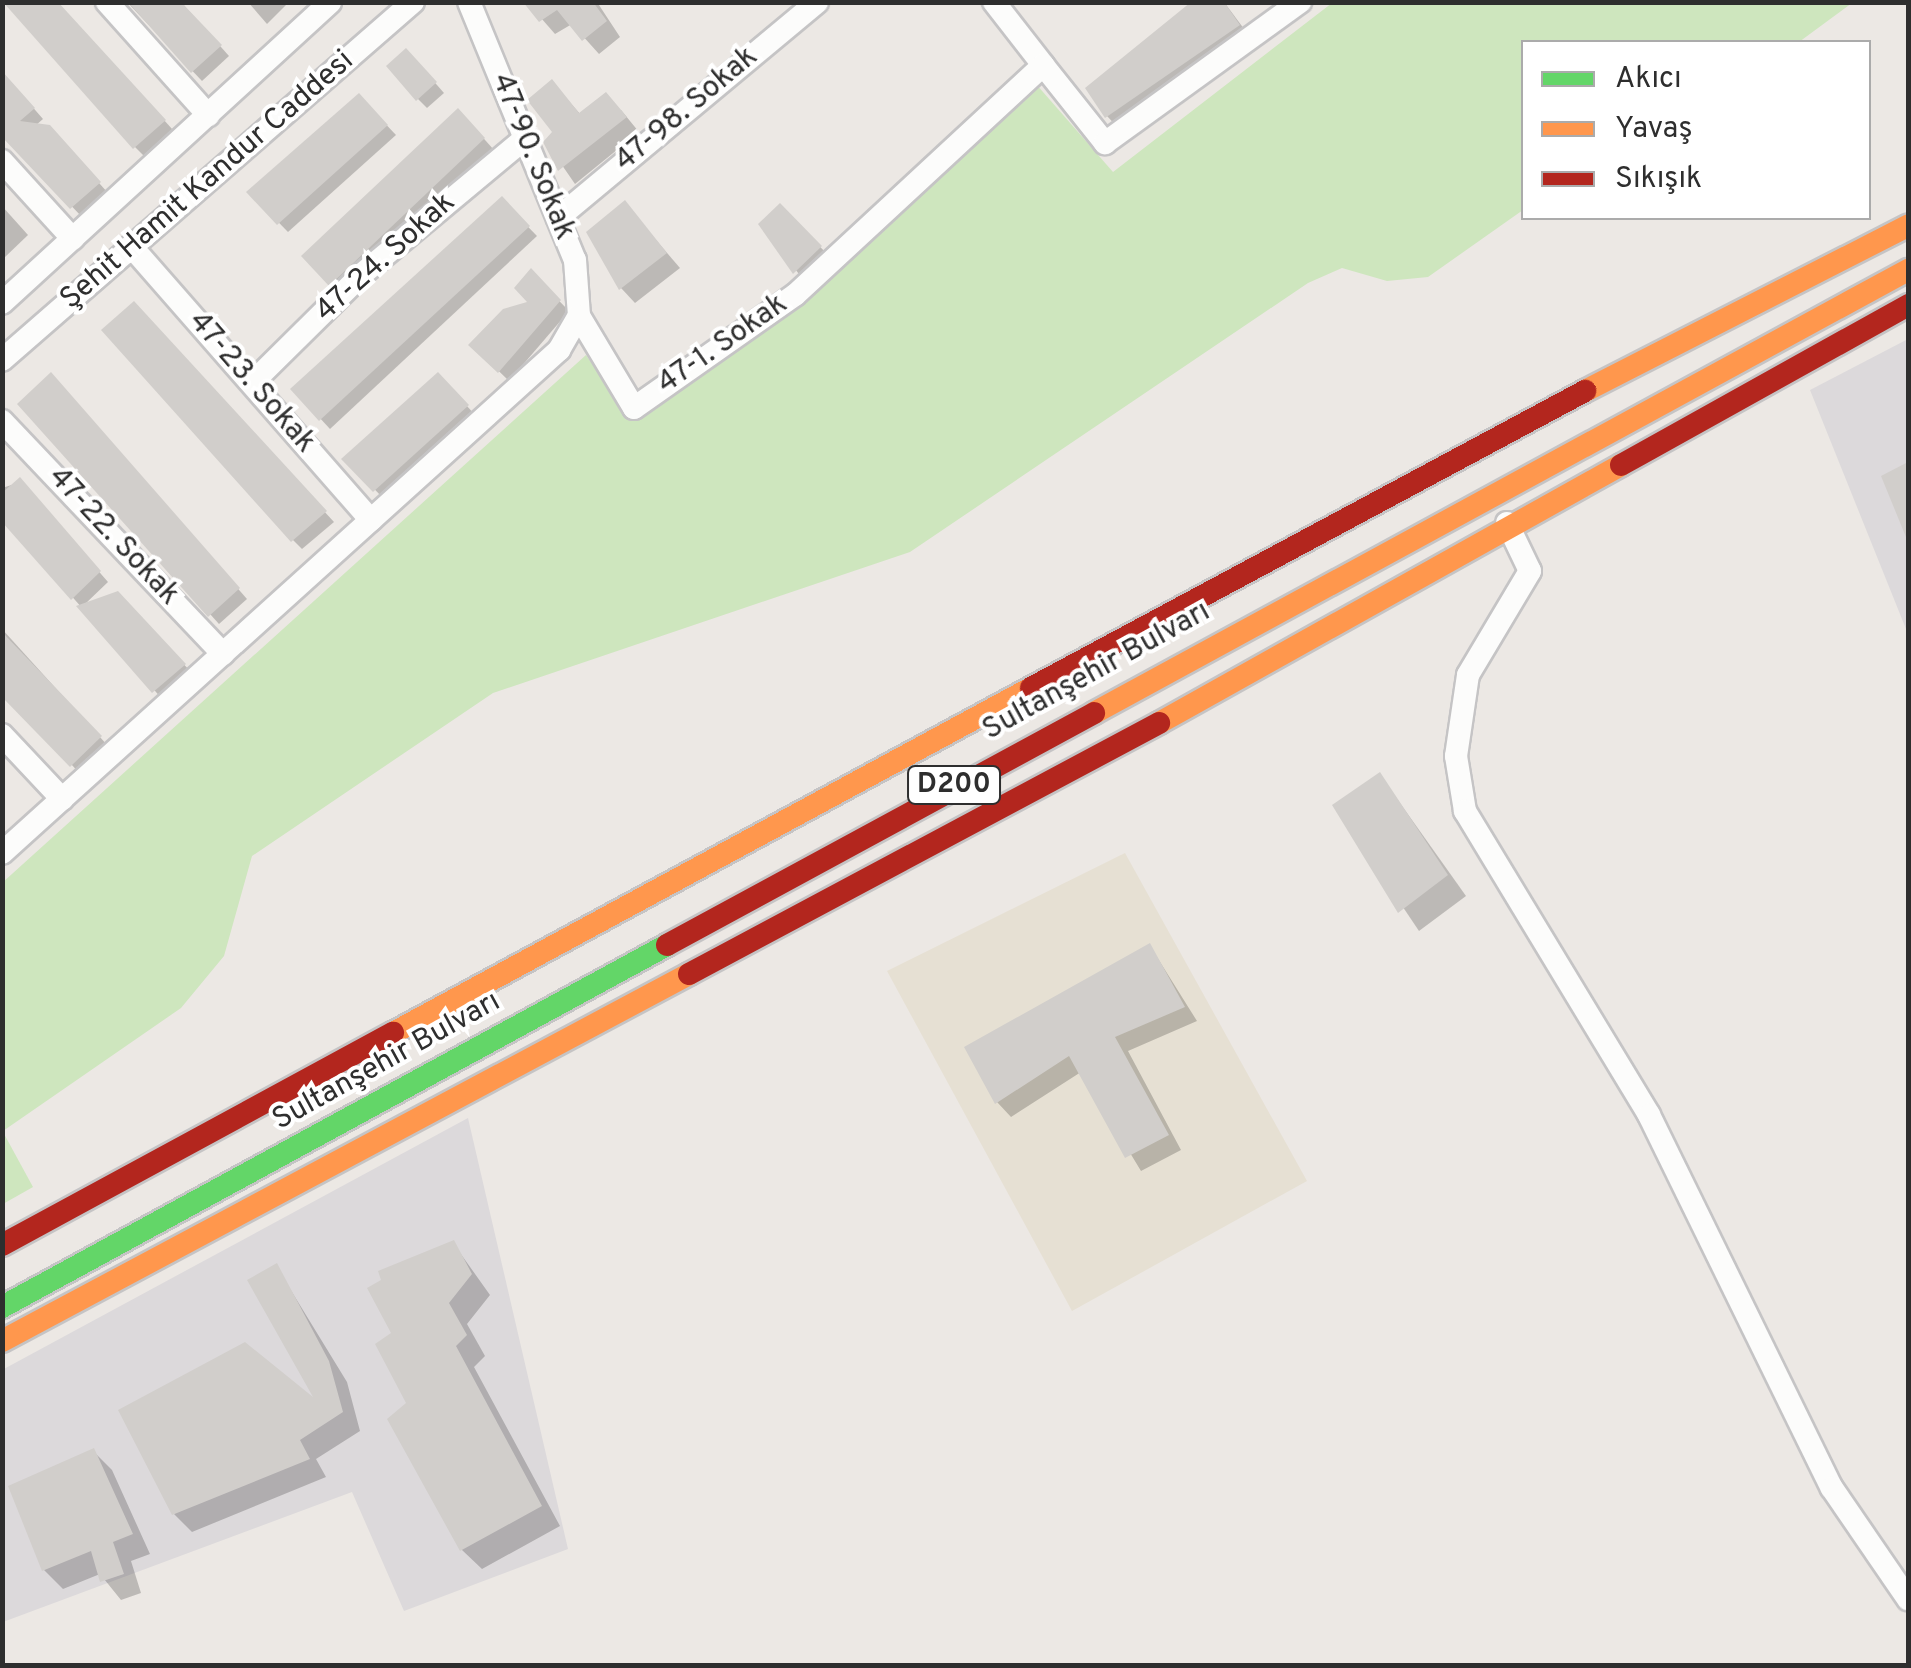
<!DOCTYPE html>
<html>
<head>
<meta charset="utf-8">
<style>
	body { margin:0 }
	#map { position:relative; width:1911px; height:1668px; overflow:hidden; background:#ece8e4; font-family:Overpass,sans-serif }
	div>[style] { position:absolute }
	.industrial>* { inset:0; background:#dcd9db }
	.education>* { inset:0; background:#e6e0d3 }
	.green>* { inset:0; background:#cee6be }
	.shadow>* { inset:0; background:#0003 }
	.building>* { inset:0; background:#d1cecb }
	.roads { filter:drop-shadow(2px 0 #c5c4c5) drop-shadow(-2px 0 #c5c4c5) drop-shadow(0 2px #c5c4c5) drop-shadow(0 -2px #c5c4c5) }
	.street>* { height:22px; margin:-11px; padding:0 11px; transform-origin:11px; border-radius:11px; background:#fcfcfb }
	.fast>* { height:22px; margin:-11px; padding:0 11px; transform-origin:11px; border-radius:11px; background:#63d668 }
	.slow>* { height:22px; margin:-11px; padding:0 11px; transform-origin:11px; border-radius:11px; background:#ff974d }
	.jam>* { height:22px; margin:-11px; padding:0 11px; transform-origin:11px; border-radius:11px; background:#b3261e }
	span { translate:-50% -50%; white-space:nowrap; text-align:center; line-height:1.15; -webkit-text-stroke:8px #fff; paint-order:stroke }
	.shield-label span { padding:2px 8px; background:#fff; border:2px solid; border-radius:8px; -webkit-text-stroke-width:0 }
	.shield-label { font-size:28px; color:#2e2e2e; font-weight:700 }
	.street-label { font-size:30px; color:#2e2e2e }
	.frame { position:absolute; inset:0; border:5px solid #2e2e2e; pointer-events:none }
	.legend { position:absolute; left:1521px; top:40px; width:350px; height:180px; box-sizing:border-box; background:#fff; border:2px solid #ababab; margin:0; padding:12px 18px; list-style:none; font-size:30px; color:#2e2e2e }
	.legend li { display:flex; align-items:center; gap:20px; height:50px }
	.legend b { width:50px; border:2px solid #ababab }
</style>
</head>
<body>
<div id="map">
	<div class="industrial">
		<i style="clip-path:polygon(1908px 339px,1908px 634px,1810px 390px)"></i>
		<i style="clip-path:polygon(468px 1118px,568px 1549px,404px 1611px,352px 1492px,3px 1622px,2px 1370px)"></i>
	</div>
	<div class="education">
		<i style="clip-path:polygon(1125px 853px,1307px 1181px,1072px 1311px,887px 971px)"></i>
	</div>
	<div class="green">
		<i style="clip-path:polygon(1332px 3px,1852px 3px,1799px 42px,1524px 42px,1523px 210px,1428px 277px,1387px 281px,1342px 268px,1308px 283px,910px 552px,493px 693px,252px 856px,224px 956px,181px 1008px,3px 1131px,2px 883px,586px 355px,631px 419px,801px 306px,1036px 84px,1113px 172px)"></i>
		<i style="clip-path:polygon(3px 1132px,33px 1187px,3px 1204px,2px 1204px)"></i>
	</div>
	<div class="shadow">
		<i style="clip-path:polygon(57px 2px,173px 130px,144px 156px,135px 147px)"></i>
		<i style="clip-path:polygon(127px 2px,181px 2px,229px 56px,202px 81px)"></i>
		<i style="clip-path:polygon(248px 2px,289px 2px,267px 24px)"></i>
		<i style="clip-path:polygon(527px 2px,597px 2px,620px 37px,599px 54px,572px 24px,555px 34px)"></i>
		<i style="clip-path:polygon(1224px 2px,1253px 41px,1121px 131px,1107px 116px)"></i>
		<i style="clip-path:polygon(415px 60px,444px 93px,427px 108px,418px 99px)"></i>
		<i style="clip-path:polygon(2px 72px,43px 119px,35px 126px,59px 138px,108px 193px,81px 216px,2px 133px)"></i>
		<i style="clip-path:polygon(552px 82px,581px 115px,621px 110px,639px 132px,575px 184px,546px 142px,556px 132px)"></i>
		<i style="clip-path:polygon(359px 96px,396px 135px,288px 232px,249px 192px)"></i>
		<i style="clip-path:polygon(469px 122px,494px 150px,341px 294px,305px 256px)"></i>
		<i style="clip-path:polygon(502px 200px,537px 236px,330px 429px,293px 389px)"></i>
		<i style="clip-path:polygon(625px 204px,680px 268px,635px 303px,621px 288px)"></i>
		<i style="clip-path:polygon(2px 206px,28px 235px,3px 259px,2px 258px)"></i>
		<i style="clip-path:polygon(780px 206px,835px 262px,809px 287px,761px 225px)"></i>
		<i style="clip-path:polygon(531px 272px,569px 311px,509px 381px,472px 345px,532px 303px)"></i>
		<i style="clip-path:polygon(143px 314px,334px 522px,302px 549px,293px 540px)"></i>
		<i style="clip-path:polygon(447px 384px,476px 416px,384px 499px,345px 459px)"></i>
		<i style="clip-path:polygon(60px 385px,247px 599px,219px 624px,21px 404px)"></i>
		<i style="clip-path:polygon(21px 482px,108px 582px,84px 605px,117px 594px,193px 674px,163px 700px,2px 517px,2px 488px)"></i>
		<i style="clip-path:polygon(2px 629px,109px 747px,81px 775px,2px 688px)"></i>
		<i style="clip-path:polygon(1380px 775px,1466px 896px,1419px 931px,1335px 806px)"></i>
		<i style="clip-path:polygon(1150px 946px,1197px 1021px,1128px 1051px,1181px 1150px,1141px 1171px,1081px 1072px,1011px 1117px,997px 1102px)"></i>
		<i style="clip-path:polygon(453px 1243px,490px 1295px,467px 1324px,485px 1356px,474px 1367px,560px 1526px,482px 1569px,462px 1550px,395px 1334px)"></i>
		<i style="clip-path:polygon(276px 1266px,347px 1382px,360px 1431px,316px 1459px,326px 1477px,192px 1532px,174px 1514px,321px 1406px)"></i>
		<i style="clip-path:polygon(93px 1451px,112px 1470px,150px 1554px,131px 1561px,141px 1593px,121px 1600px,100px 1574px,63px 1589px,44px 1570px)"></i>
	</div>
	<div class="building">
		<i style="clip-path:polygon(3px 2px,58px 2px,166px 120px,133px 149px)"></i>
		<i style="clip-path:polygon(128px 2px,181px 2px,222px 45px,191px 73px)"></i>
		<i style="clip-path:polygon(523px 2px,593px 2px,607px 21px,582px 41px,557px 10px,539px 22px)"></i>
		<i style="clip-path:polygon(1191px 2px,1224px 2px,1240px 25px,1105px 118px,1085px 88px)"></i>
		<i style="clip-path:polygon(406px 48px,437px 82px,416px 101px,386px 66px)"></i>
		<i style="clip-path:polygon(2px 71px,35px 108px,20px 121px,50px 125px,101px 182px,70px 209px,2px 137px)"></i>
		<i style="clip-path:polygon(552px 79px,579px 113px,606px 92px,627px 117px,558px 171px,543px 142px,552px 132px,527px 100px)"></i>
		<i style="clip-path:polygon(359px 93px,388px 125px,277px 225px,246px 192px)"></i>
		<i style="clip-path:polygon(458px 108px,485px 138px,329px 286px,301px 256px)"></i>
		<i style="clip-path:polygon(502px 196px,530px 226px,319px 421px,290px 389px)"></i>
		<i style="clip-path:polygon(625px 200px,667px 253px,619px 290px,586px 232px)"></i>
		<i style="clip-path:polygon(780px 203px,822px 246px,793px 274px,758px 224px)"></i>
		<i style="clip-path:polygon(531px 268px,561px 300px,498px 373px,468px 345px,503px 309px,527px 302px,514px 288px)"></i>
		<i style="clip-path:polygon(134px 301px,327px 511px,291px 542px,101px 330px)"></i>
		<i style="clip-path:polygon(51px 372px,240px 588px,208px 617px,17px 404px)"></i>
		<i style="clip-path:polygon(438px 372px,469px 405px,373px 492px,341px 459px)"></i>
		<i style="clip-path:polygon(1908px 462px,1908px 542px,1881px 476px)"></i>
		<i style="clip-path:polygon(20px 477px,101px 571px,71px 600px,2px 522px,2px 493px)"></i>
		<i style="clip-path:polygon(118px 591px,186px 664px,152px 693px,76px 606px)"></i>
		<i style="clip-path:polygon(2px 632px,102px 736px,70px 767px,2px 697px)"></i>
		<i style="clip-path:polygon(1380px 772px,1448px 875px,1398px 913px,1332px 805px)"></i>
		<i style="clip-path:polygon(1150px 943px,1185px 1007px,1115px 1037px,1169px 1135px,1125px 1158px,1069px 1056px,995px 1104px,964px 1047px)"></i>
		<i style="clip-path:polygon(454px 1240px,472px 1274px,449px 1303px,467px 1335px,456px 1346px,542px 1506px,460px 1551px,387px 1419px,406px 1403px,375px 1344px,391px 1333px,367px 1288px,381px 1280px,378px 1271px)"></i>
		<i style="clip-path:polygon(277px 1263px,329px 1361px,343px 1412px,300px 1440px,310px 1459px,172px 1515px,118px 1410px,245px 1342px,313px 1397px,247px 1280px)"></i>
		<i style="clip-path:polygon(94px 1448px,133px 1534px,113px 1542px,124px 1574px,100px 1582px,91px 1551px,42px 1571px,8px 1486px)"></i>
	</div>
	<div class="roads">
		<div class="street">
			<i style="left:107px;top:2px;width:152px;rotate:48.2deg"></i>
			<i style="left:469px;top:2px;width:279px;rotate:67.7deg"></i>
			<i style="left:575px;top:260px;width:56px;rotate:85.9deg"></i>
			<i style="left:994px;top:2px;width:80px;rotate:52.1deg"></i>
			<i style="left:2px;top:161px;width:105px;rotate:47.7deg"></i>
			<i style="left:558px;top:218px;width:337px;rotate:-39.8deg"></i>
			<i style="left:131px;top:246px;width:364px;rotate:48.8deg"></i>
			<i style="left:2px;top:303px;width:445px;rotate:-42.5deg"></i>
			<i style="left:2px;top:360px;width:545px;rotate:-41.06deg"></i>
			<i style="left:252px;top:383px;width:153px;rotate:-44.7deg"></i>
			<i style="left:361px;top:275px;width:212px;rotate:-39.8deg"></i>
			<i style="left:2px;top:421px;width:321px;rotate:46.5deg"></i>
			<i style="left:1507px;top:523px;width:53px;rotate:64.4deg"></i>
			<i style="left:1530px;top:571px;width:121px;rotate:120.8deg"></i>
			<i style="left:1468px;top:675px;width:82px;rotate:98.4deg"></i>
			<i style="left:1456px;top:756px;width:56px;rotate:80.7deg"></i>
			<i style="left:1465px;top:811px;width:355px;rotate:58.8deg"></i>
			<i style="left:1649px;top:1115px;width:415px;rotate:63.9deg"></i>
			<i style="left:1832px;top:1488px;width:135px;rotate:55.6deg"></i>
			<i style="left:2px;top:735px;width:88px;rotate:46.8deg"></i>
			<i style="left:2px;top:853px;width:751px;rotate:-42.08deg"></i>
			<i style="left:559px;top:350px;width:39px;rotate:-60deg"></i>
			<i style="left:579px;top:316px;width:107px;rotate:59.1deg"></i>
			<i style="left:634px;top:408px;width:197px;rotate:-35.1deg"></i>
			<i style="left:795px;top:295px;width:338px;rotate:-42.8deg"></i>
			<i style="left:1043px;top:65px;width:100px;rotate:51.5deg"></i>
			<i style="left:1105px;top:143px;width:241px;rotate:-35.9deg"></i>
		</div>
		<div class="fast">
			<i style="left:2px;top:1307px;width:757px;rotate:-28.56deg"></i>
		</div>
		<div class="slow">
			<i style="left:1585px;top:391px;width:363px;rotate:-27.1deg"></i>
			<i style="left:1094px;top:713px;width:927px;rotate:-28.56deg"></i>
			<i style="left:1159px;top:723px;width:529px;rotate:-29.18deg"></i>
			<i style="left:393px;top:1033px;width:725px;rotate:-28.4deg"></i>
			<i style="left:2px;top:1341px;width:779px;rotate:-28.11deg"></i>
		</div>
		<div class="jam">
			<i style="left:1621px;top:465px;width:329px;rotate:-29.1deg"></i>
			<i style="left:1031px;top:688px;width:629px;rotate:-28.2deg"></i>
			<i style="left:667px;top:945px;width:486px;rotate:-28.5deg"></i>
			<i style="left:689px;top:974px;width:533px;rotate:-28.1deg"></i>
			<i style="left:2px;top:1245px;width:445px;rotate:-28.5deg"></i>
		</div>
	</div>
	<div class="shield-label">
		<span style="left:954px;top:785px">D200</span>
	</div>
	<div class="street-label">
		<span style="left:687px;top:110px;rotate:-40deg">47-98. Sokak</span>
		<span style="left:532px;top:157px;rotate:68deg">47-90. Sokak</span>
		<span style="left:208px;top:181px;rotate:-41deg">Şehit Hamit Kandur Caddesi</span>
		<span style="left:386px;top:258px;rotate:-42deg">47-24. Sokak</span>
		<span style="left:723px;top:345px;rotate:-35deg">47-1. Sokak</span>
		<span style="left:251px;top:383px;rotate:49deg">47-23. Sokak</span>
		<span style="left:113px;top:537px;rotate:47deg">47-22. Sokak</span>
		<span style="left:1097px;top:672px;rotate:-29deg">Sultanşehir Bulvarı</span>
		<span style="left:387px;top:1062px;rotate:-29deg">Sultanşehir Bulvarı</span>
	</div>
	<div class="frame"></div>
	<ul class="legend">
	<li><b style="height:12px;background:#63d668"></b>Akıcı</li>
	<li><b style="height:12px;background:#ff974d"></b>Yavaş</li>
	<li><b style="height:12px;background:#b3261e"></b>Sıkışık</li>
	</ul>
</div>
</body>
</html>
